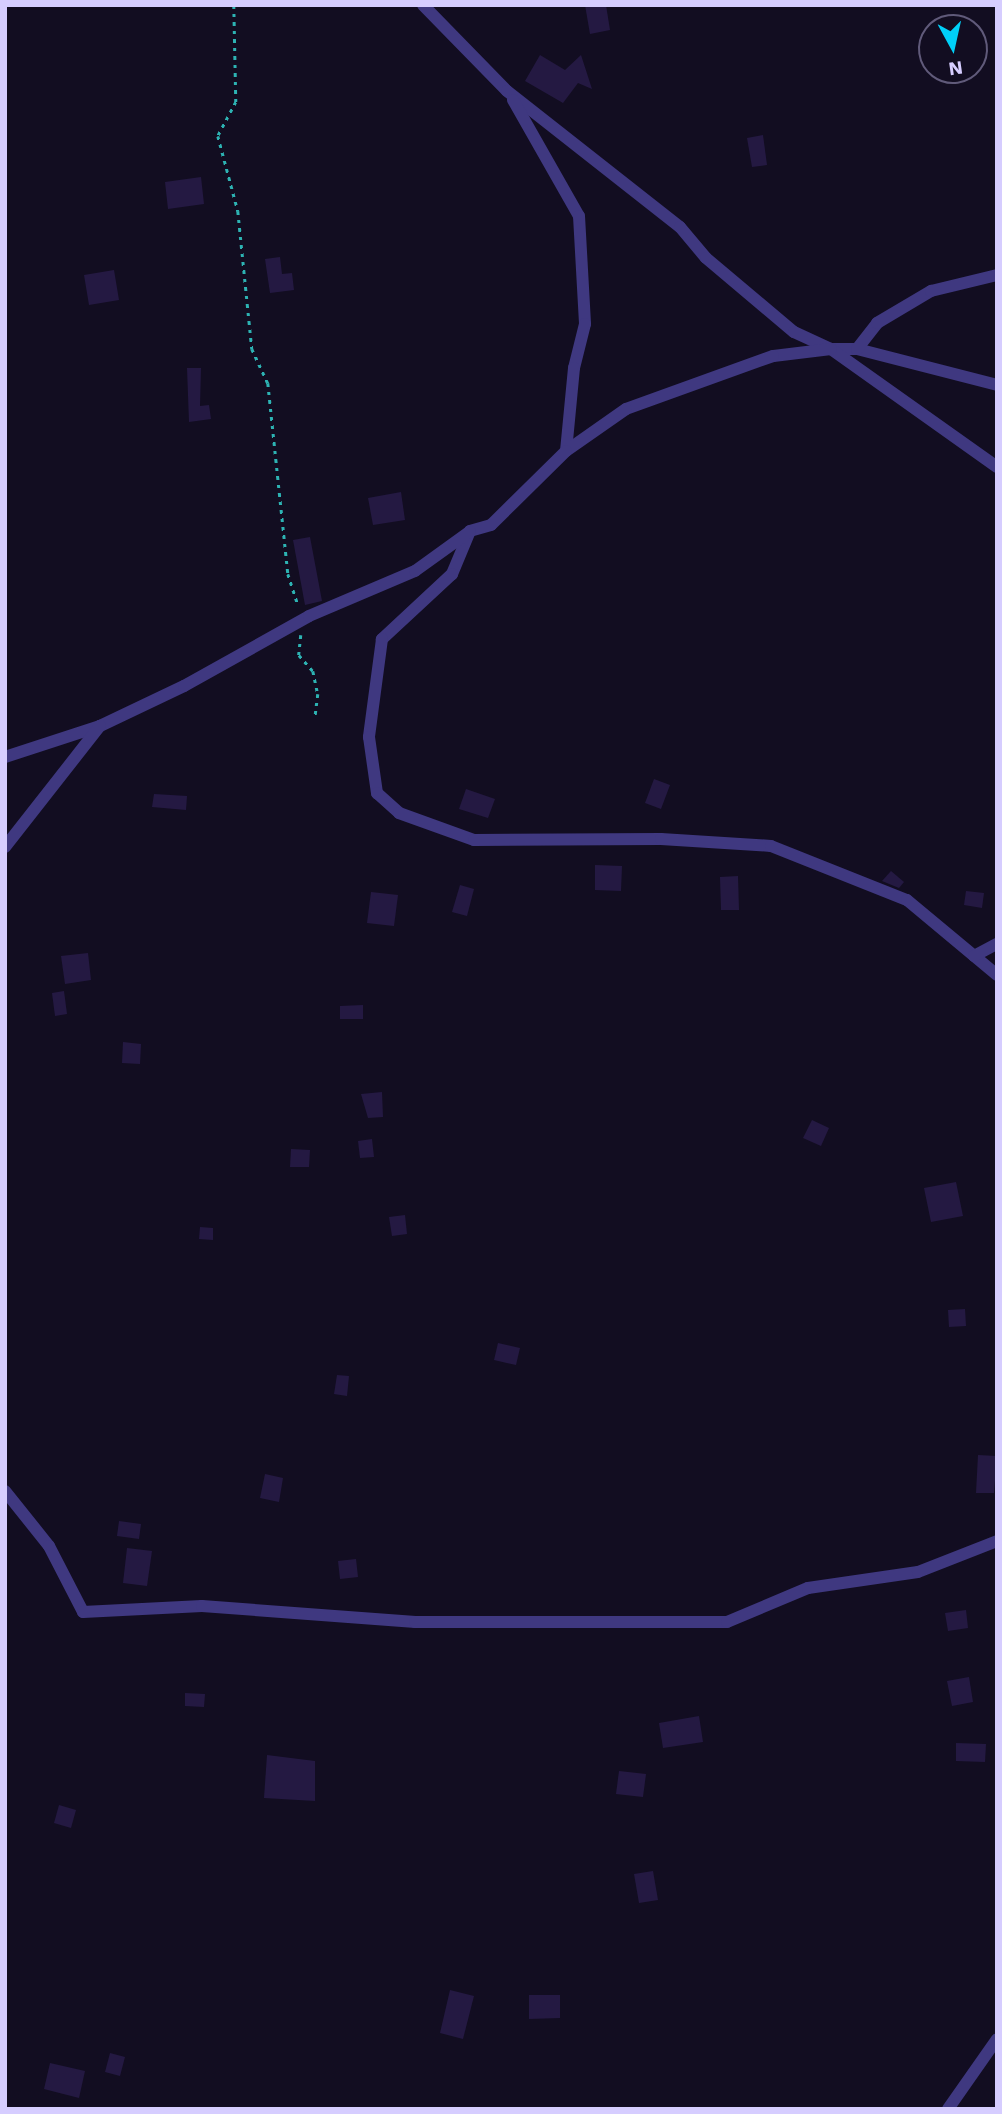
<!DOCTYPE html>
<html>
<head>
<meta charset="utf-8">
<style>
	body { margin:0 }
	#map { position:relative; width:1002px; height:2114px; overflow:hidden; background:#120d21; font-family:"Work Sans",sans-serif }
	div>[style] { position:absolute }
	.building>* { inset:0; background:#241942 }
	.path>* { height:2.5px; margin-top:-1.25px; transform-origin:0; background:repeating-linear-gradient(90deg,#2db3b3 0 3.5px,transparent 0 8.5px) }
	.street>* { height:12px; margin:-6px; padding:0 6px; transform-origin:6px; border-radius:6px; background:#3f3880 }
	span { translate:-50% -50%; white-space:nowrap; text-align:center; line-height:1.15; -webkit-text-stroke:7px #120d21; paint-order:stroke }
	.frame { position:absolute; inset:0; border:7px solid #d6cdff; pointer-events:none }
	.north { position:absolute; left:918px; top:14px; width:70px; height:70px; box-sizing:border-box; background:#120d21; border:2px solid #605a7a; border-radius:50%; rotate:172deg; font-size:19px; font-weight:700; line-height:28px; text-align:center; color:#d6cdff }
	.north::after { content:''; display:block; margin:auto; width:24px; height:32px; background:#00d0f8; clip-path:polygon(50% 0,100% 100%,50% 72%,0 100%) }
</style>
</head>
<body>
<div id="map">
	<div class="building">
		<i style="clip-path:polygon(585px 5px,606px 5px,610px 30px,590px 34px)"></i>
		<i style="clip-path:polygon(540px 55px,565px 70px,581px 55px,592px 89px,578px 83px,563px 103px,525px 81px)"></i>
		<i style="clip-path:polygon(763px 135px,767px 165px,752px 167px,747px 138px)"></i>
		<i style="clip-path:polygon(201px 177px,204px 204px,168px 209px,165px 182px)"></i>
		<i style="clip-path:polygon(280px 257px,282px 274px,292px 273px,294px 290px,270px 293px,265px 259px)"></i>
		<i style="clip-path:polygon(114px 270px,119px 300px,89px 305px,84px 275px)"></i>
		<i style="clip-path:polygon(187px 368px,201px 368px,200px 406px,209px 405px,211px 419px,189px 422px)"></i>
		<i style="clip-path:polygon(401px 492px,405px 520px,373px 525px,368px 498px)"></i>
		<i style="clip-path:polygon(310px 537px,322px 601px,305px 605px,293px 540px)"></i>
		<i style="clip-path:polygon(654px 779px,670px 785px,661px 809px,645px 803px)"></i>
		<i style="clip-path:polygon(466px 789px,495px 799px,488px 818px,459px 809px)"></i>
		<i style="clip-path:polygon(154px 794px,187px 796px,186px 810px,152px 807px)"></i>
		<i style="clip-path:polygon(595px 865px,622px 866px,621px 891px,595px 890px)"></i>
		<i style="clip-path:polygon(891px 871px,904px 882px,899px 888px,882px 881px)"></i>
		<i style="clip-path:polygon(738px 876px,739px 910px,721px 910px,720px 877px)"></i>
		<i style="clip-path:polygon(460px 885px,474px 889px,467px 916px,452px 912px)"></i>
		<i style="clip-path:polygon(966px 891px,984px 893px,982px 908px,964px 905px)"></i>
		<i style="clip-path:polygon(371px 892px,398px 895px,394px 926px,367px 923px)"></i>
		<i style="clip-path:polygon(88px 953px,91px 980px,65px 984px,61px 956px)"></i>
		<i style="clip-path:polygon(64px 991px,67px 1014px,55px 1016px,52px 993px)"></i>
		<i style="clip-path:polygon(363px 1005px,363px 1019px,340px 1019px,340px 1006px)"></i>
		<i style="clip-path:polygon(123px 1042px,141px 1044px,140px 1064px,122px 1063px)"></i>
		<i style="clip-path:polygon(382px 1092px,383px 1117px,368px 1118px,361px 1094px)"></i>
		<i style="clip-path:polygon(812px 1120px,829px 1128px,821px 1146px,803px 1138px)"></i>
		<i style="clip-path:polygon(372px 1139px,374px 1157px,360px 1158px,358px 1141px)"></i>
		<i style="clip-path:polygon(291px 1149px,310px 1150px,309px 1167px,290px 1167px)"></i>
		<i style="clip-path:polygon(956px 1182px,963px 1216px,931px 1222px,924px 1188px)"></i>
		<i style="clip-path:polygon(405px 1215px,407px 1234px,392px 1236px,389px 1217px)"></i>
		<i style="clip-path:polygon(200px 1227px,213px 1228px,213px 1240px,199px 1239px)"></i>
		<i style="clip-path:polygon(965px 1309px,966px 1326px,949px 1327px,948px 1310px)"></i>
		<i style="clip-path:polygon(498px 1343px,520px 1348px,516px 1365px,494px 1360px)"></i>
		<i style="clip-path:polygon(337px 1375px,349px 1376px,347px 1396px,334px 1394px)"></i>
		<i style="clip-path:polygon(978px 1455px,997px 1456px,994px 1493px,976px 1493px)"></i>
		<i style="clip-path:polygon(265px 1474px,283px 1478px,279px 1502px,260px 1498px)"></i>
		<i style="clip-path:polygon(119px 1521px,141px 1524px,139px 1539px,117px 1536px)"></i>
		<i style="clip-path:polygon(127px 1548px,152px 1551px,147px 1586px,123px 1583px)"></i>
		<i style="clip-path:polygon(356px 1559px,358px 1577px,340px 1579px,338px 1561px)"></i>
		<i style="clip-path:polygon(966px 1610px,968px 1628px,948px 1631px,945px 1613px)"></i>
		<i style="clip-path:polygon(969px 1677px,973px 1702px,952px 1706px,947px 1681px)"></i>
		<i style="clip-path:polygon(185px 1693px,205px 1694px,204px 1707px,185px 1706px)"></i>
		<i style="clip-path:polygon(699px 1716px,703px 1742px,663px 1748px,659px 1723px)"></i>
		<i style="clip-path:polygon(956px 1743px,986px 1744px,985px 1762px,956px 1761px)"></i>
		<i style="clip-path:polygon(267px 1755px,315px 1761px,315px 1801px,264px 1798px)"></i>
		<i style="clip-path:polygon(619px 1771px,646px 1774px,643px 1797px,616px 1794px)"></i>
		<i style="clip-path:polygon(59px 1805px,76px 1810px,71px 1828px,54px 1823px)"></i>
		<i style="clip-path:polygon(653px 1871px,658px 1900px,639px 1903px,634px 1874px)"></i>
		<i style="clip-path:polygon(450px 1990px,474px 1996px,463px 2039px,440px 2033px)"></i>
		<i style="clip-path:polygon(529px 1995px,560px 1995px,560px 2018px,529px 2019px)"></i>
		<i style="clip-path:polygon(110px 2053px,125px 2057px,120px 2076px,105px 2072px)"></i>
		<i style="clip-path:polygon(50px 2063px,85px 2071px,79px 2098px,44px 2089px)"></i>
	</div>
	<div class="path">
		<i style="left:234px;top:5px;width:97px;rotate:88.8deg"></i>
		<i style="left:236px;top:102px;width:38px;rotate:118deg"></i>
		<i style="left:218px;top:136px;width:78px;rotate:75.1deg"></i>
		<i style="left:238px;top:211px;width:139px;rotate:84.2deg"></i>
		<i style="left:252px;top:349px;width:38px;rotate:65deg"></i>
		<i style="left:268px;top:383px;width:192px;rotate:84deg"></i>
		<i style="left:288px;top:574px;width:33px;rotate:72deg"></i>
		<i style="left:301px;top:635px;width:20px;rotate:96deg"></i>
		<i style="left:299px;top:655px;width:21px;rotate:49deg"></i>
		<i style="left:313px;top:671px;width:24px;rotate:78deg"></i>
		<i style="left:318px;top:694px;width:23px;rotate:97deg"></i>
	</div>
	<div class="street">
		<i style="left:423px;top:5px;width:120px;rotate:45.7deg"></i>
		<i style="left:507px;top:91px;width:220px;rotate:38.2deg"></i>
		<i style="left:680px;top:227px;width:40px;rotate:50deg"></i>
		<i style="left:706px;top:258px;width:115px;rotate:40.1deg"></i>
		<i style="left:794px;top:332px;width:41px;rotate:24.7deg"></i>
		<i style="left:831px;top:349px;width:26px"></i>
		<i style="left:857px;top:349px;width:145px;rotate:14.4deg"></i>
		<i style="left:513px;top:100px;width:133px;rotate:60.4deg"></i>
		<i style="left:579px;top:216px;width:108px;rotate:86.8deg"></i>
		<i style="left:585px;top:324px;width:45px;rotate:104deg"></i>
		<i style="left:574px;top:368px;width:83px;rotate:95.5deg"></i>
		<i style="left:857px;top:349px;width:33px;rotate:-52deg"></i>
		<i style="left:877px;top:323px;width:63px;rotate:-30.7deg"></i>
		<i style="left:931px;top:291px;width:68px;rotate:-13.6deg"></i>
		<i style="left:997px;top:467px;width:204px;rotate:-144.6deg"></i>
		<i style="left:831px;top:349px;width:58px;rotate:173.1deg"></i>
		<i style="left:773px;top:356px;width:156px;rotate:160.2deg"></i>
		<i style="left:626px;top:409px;width:73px;rotate:145deg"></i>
		<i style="left:566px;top:451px;width:105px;rotate:135.4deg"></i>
		<i style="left:491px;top:525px;width:22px;rotate:164deg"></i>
		<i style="left:470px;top:531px;width:47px;rotate:112.7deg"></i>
		<i style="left:452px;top:574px;width:96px;rotate:137.1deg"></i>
		<i style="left:382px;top:639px;width:99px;rotate:97.6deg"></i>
		<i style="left:369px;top:737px;width:57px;rotate:81.9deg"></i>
		<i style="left:377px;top:793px;width:30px;rotate:42deg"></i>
		<i style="left:399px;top:813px;width:80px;rotate:19.8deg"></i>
		<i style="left:474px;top:840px;width:187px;rotate:-0.3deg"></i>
		<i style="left:661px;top:839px;width:110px;rotate:3.6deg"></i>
		<i style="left:771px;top:846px;width:146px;rotate:21.7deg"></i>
		<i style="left:907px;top:900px;width:117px;rotate:39.8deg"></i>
		<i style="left:5px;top:757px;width:100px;rotate:-18.1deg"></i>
		<i style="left:100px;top:726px;width:93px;rotate:-25.5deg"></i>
		<i style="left:184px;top:686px;width:143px;rotate:-29.2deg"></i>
		<i style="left:309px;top:616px;width:115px;rotate:-23deg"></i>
		<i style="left:415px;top:571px;width:67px;rotate:-35.8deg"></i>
		<i style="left:5px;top:847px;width:154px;rotate:-51.9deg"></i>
		<i style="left:974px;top:956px;width:26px;rotate:-28deg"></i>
		<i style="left:5px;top:1491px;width:70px;rotate:51.3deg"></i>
		<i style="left:49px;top:1546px;width:74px;rotate:62.7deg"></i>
		<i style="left:83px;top:1612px;width:119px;rotate:-2.9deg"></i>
		<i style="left:202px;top:1606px;width:214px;rotate:4.3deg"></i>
		<i style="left:415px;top:1622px;width:312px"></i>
		<i style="left:727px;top:1622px;width:88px;rotate:-22.8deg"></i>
		<i style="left:808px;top:1588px;width:111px;rotate:-8.3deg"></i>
		<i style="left:918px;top:1572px;width:85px;rotate:-21.4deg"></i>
		<i style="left:948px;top:2109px;width:85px;rotate:-55deg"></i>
	</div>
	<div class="frame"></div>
	<div class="north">N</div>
</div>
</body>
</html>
